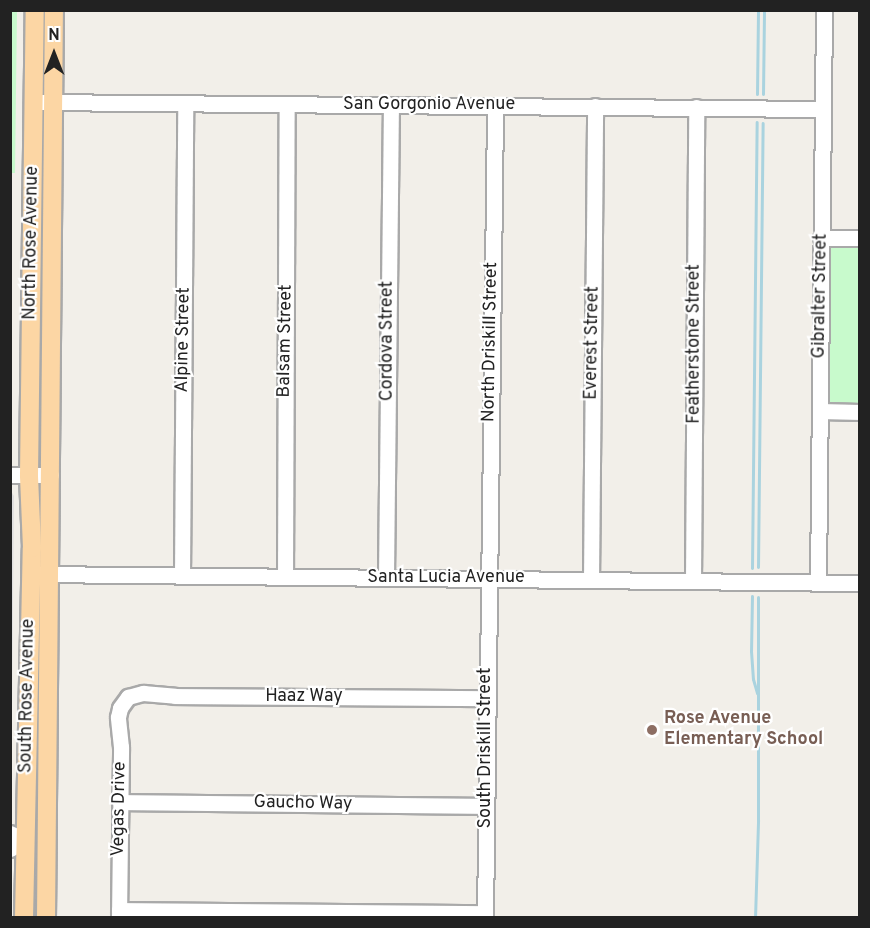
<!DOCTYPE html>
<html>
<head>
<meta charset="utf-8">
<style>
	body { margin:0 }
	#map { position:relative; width:870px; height:928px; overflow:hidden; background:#f2efe9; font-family:Overpass,sans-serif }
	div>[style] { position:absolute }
	.residential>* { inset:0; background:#e0dfdf }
	.park>* { inset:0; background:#c8facc }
	.stream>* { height:3px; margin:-1.5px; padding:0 1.5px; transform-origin:1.5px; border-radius:1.5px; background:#aad3df }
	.roads { filter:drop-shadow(2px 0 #a9a9a9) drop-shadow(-2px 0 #a9a9a9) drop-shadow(0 2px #a9a9a9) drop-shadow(0 -2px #a9a9a9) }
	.minor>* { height:15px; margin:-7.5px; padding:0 7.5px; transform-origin:7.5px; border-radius:7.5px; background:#fff }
	.major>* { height:18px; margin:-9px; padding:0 9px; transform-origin:9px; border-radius:9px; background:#fcd6a4 }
	.dots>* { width:16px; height:16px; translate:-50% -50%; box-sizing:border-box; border:3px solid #fff; border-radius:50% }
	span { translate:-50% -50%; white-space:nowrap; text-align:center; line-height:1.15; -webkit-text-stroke:4.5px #fff; paint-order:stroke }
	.street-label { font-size:18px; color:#222 }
	.education-label { font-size:18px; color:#785e54; font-weight:700 }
	.left { translate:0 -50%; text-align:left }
	.frame { position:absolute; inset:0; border:12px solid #222; pointer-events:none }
	.north { position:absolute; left:24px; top:24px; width:60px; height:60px; -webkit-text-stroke:4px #fff; paint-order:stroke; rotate:0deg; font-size:16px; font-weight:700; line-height:24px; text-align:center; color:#222 }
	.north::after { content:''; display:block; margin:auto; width:21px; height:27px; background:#222; clip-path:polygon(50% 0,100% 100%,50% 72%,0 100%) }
</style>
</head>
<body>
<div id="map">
	<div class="residential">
		<i style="clip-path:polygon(11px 491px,14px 496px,11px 811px)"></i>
	</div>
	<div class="park">
		<i style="clip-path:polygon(17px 11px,15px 173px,11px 173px,10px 11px)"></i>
		<i style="clip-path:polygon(821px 238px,859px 238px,859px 412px,820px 411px)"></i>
	</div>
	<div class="stream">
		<i style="left:757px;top:94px;width:84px;rotate:-89.3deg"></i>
		<i style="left:763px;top:94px;width:84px;rotate:-89.3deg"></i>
		<i style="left:758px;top:567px;width:444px;rotate:-89.4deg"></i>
		<i style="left:752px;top:568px;width:446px;rotate:-89.4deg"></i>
		<i style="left:752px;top:596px;width:55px;rotate:91deg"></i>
		<i style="left:751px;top:651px;width:28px;rotate:86deg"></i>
		<i style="left:753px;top:679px;width:15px;rotate:74deg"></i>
		<i style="left:755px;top:918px;width:98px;rotate:-88.2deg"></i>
		<i style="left:758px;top:820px;width:223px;rotate:-90deg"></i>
	</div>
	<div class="roads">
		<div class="minor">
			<i style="left:34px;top:102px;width:789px;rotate:0.51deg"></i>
			<i style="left:821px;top:238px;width:39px"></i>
			<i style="left:820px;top:411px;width:40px;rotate:1.4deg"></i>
			<i style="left:10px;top:475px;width:41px"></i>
			<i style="left:38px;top:574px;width:822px;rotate:0.63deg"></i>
			<i style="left:182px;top:576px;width:473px;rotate:-89.6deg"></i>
			<i style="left:285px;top:577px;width:473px;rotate:-89.8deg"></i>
			<i style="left:386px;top:578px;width:473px;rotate:-89.4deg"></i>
			<i style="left:591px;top:580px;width:474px;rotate:-89.5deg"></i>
			<i style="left:693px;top:581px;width:474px;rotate:-89.6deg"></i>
			<i style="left:818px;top:582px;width:572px;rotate:-89.4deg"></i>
			<i style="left:120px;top:802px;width:366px;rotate:0.6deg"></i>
			<i style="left:10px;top:833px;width:17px;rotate:25deg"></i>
			<i style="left:10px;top:849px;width:17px;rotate:-31deg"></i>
			<i style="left:119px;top:910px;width:366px;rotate:0.5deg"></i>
			<i style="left:119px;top:918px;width:171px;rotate:-89.3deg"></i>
			<i style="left:121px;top:747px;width:30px;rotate:-96deg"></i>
			<i style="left:118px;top:717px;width:9px;rotate:-77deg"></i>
			<i style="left:120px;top:708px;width:14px;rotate:-54deg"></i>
			<i style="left:128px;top:697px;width:16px;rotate:-15deg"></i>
			<i style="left:143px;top:693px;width:32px;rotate:5deg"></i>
			<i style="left:175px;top:696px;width:312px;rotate:0.4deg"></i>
			<i style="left:485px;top:918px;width:812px;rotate:-89.29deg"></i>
		</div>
		<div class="major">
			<i style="left:24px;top:918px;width:370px;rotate:-88.8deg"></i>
			<i style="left:32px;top:548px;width:73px;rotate:-92.4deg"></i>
			<i style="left:29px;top:475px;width:465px;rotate:-89.3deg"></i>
			<i style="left:46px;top:918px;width:908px;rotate:-89.5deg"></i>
		</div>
	</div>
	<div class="dots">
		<i style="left:652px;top:730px;background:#8d6e63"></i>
	</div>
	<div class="street-label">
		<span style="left:429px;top:105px">San Gorgonio Avenue</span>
		<span style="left:32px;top:243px;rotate:-89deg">North Rose Avenue</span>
		<span style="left:821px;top:296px;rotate:-89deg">Gibralter Street</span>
		<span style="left:184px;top:340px;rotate:-89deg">Alpine Street</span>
		<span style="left:286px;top:341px;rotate:-89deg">Balsam Street</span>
		<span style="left:388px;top:341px;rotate:-90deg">Cordova Street</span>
		<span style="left:491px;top:342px;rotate:-89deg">North Driskill Street</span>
		<span style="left:593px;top:343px;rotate:-89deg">Everest Street</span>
		<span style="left:695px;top:344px;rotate:-90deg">Featherstone Street</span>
		<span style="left:446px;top:578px">Santa Lucia Avenue</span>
		<span style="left:28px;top:696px;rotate:-89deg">South Rose Avenue</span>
		<span style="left:304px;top:697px">Haaz Way</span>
		<span style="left:486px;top:748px;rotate:-90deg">South Driskill Street</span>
		<span style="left:303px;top:804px;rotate:1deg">Gaucho Way</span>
		<span style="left:120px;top:809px;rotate:-89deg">Vegas Drive</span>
	</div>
	<div class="education-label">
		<span class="left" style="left:664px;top:730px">Rose Avenue<br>Elementary School</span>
	</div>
	<div class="frame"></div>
	<div class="north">N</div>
</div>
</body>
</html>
